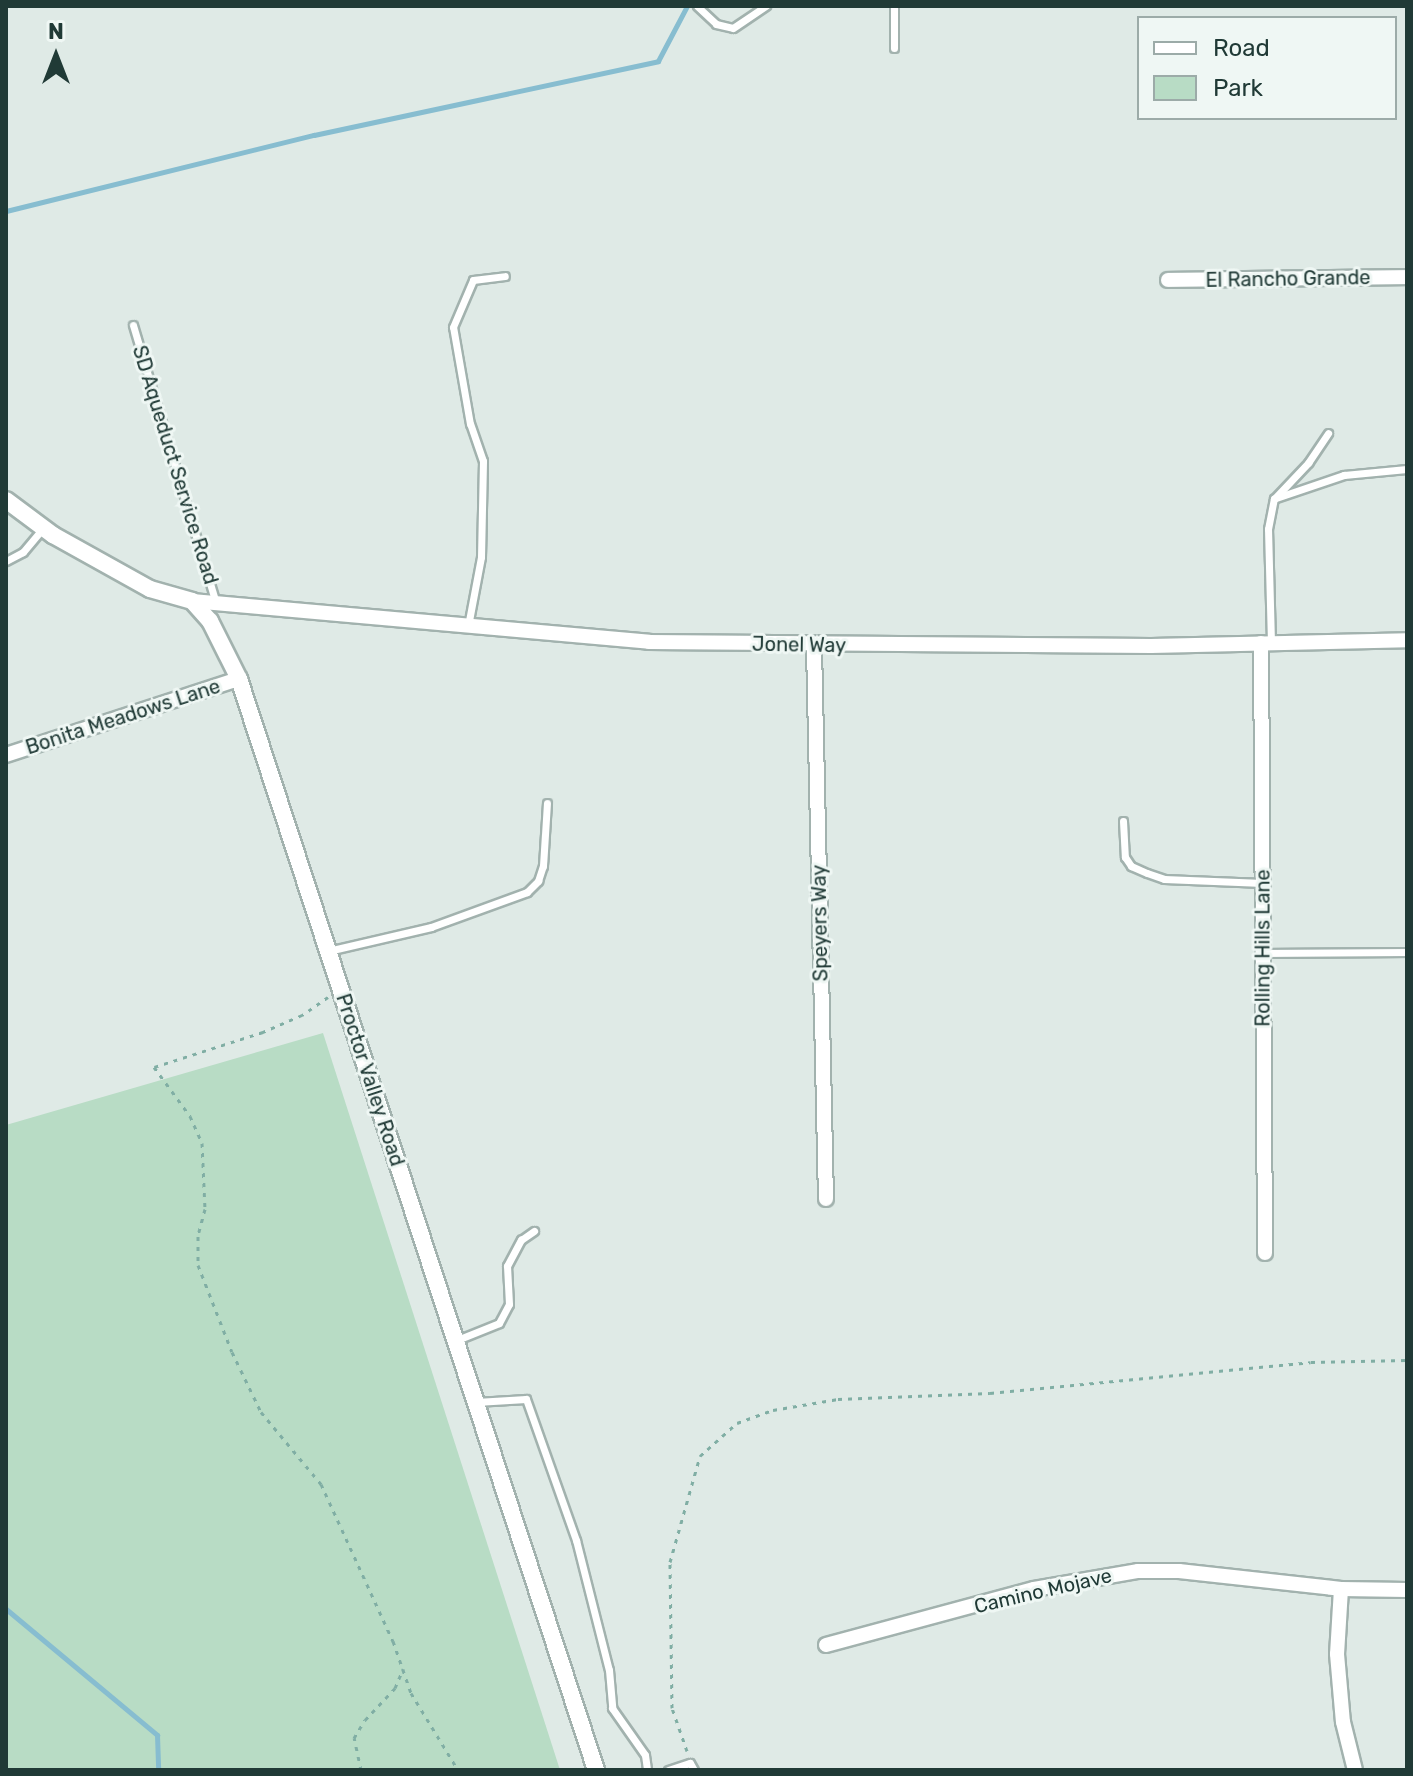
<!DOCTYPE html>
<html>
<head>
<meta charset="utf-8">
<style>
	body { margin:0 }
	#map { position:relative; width:1413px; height:1776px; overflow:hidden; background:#dfeae6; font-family:Rubik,sans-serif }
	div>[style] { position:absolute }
	.green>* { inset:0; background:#b8dcc5 }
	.stream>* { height:5px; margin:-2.5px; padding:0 2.5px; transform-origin:2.5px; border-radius:2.5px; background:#87bdd0 }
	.path>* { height:3px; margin-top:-1.5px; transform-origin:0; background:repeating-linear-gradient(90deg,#80aea4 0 4px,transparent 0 10px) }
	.roads { filter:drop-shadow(2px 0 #a2b2ae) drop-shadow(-2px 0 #a2b2ae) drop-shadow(0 2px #a2b2ae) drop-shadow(0 -2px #a2b2ae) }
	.service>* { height:7px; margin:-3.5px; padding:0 3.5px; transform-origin:3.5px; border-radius:3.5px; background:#fff }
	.minor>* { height:14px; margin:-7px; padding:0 7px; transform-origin:7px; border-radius:7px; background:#fff }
	.tertiary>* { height:16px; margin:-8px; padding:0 8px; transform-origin:8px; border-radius:8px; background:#fff }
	span { translate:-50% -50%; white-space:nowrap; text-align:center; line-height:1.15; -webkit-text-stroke:6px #eff7f4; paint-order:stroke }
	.street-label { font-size:20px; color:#203a36 }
	.frame { position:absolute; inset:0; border:8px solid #203a36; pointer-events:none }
	.legend { position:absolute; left:1137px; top:16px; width:260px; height:104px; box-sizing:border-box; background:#eff7f4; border:2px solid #9caba8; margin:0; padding:10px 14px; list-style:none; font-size:24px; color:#203a36 }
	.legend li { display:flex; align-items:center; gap:16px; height:40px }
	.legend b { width:40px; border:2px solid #9caba8 }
	.north { position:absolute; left:16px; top:16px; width:80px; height:80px; -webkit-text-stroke:6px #eff7f4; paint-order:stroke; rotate:0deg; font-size:22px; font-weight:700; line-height:32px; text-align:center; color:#203a36 }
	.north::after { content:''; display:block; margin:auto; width:28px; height:36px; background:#203a36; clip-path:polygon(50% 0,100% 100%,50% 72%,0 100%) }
</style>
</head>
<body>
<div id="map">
	<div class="green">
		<i style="clip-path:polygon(323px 1033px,560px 1770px,6px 1770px,6px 1125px)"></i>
	</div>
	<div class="stream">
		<i style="left:6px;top:211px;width:317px;rotate:-13.9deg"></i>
		<i style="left:314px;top:135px;width:352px;rotate:-12.1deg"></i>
		<i style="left:658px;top:61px;width:62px;rotate:-62.2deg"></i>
		<i style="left:6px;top:1609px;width:197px;rotate:39.8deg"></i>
		<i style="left:157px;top:1735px;width:35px;rotate:88deg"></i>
	</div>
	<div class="path">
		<i style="left:328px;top:997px;width:32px;rotate:145deg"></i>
		<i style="left:302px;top:1015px;width:43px;rotate:156.4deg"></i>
		<i style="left:263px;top:1032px;width:114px;rotate:162.2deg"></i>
		<i style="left:154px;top:1067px;width:61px;rotate:53.7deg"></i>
		<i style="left:190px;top:1116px;width:30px;rotate:66deg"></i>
		<i style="left:202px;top:1143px;width:66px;rotate:87.4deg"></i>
		<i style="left:205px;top:1209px;width:28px;rotate:105deg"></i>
		<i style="left:198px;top:1236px;width:29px;rotate:90deg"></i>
		<i style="left:198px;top:1265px;width:93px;rotate:68.7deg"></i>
		<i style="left:232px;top:1352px;width:67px;rotate:64.2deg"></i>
		<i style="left:261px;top:1412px;width:94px;rotate:50.2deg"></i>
		<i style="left:321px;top:1484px;width:173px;rotate:65.4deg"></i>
		<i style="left:393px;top:1641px;width:55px;rotate:70.9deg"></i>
		<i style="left:411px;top:1693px;width:90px;rotate:58.6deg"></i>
		<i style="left:687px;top:1751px;width:46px;rotate:-109.2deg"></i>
		<i style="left:672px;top:1708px;width:146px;rotate:-90.8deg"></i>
		<i style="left:670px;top:1562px;width:110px;rotate:-74.2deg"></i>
		<i style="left:700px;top:1456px;width:50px;rotate:-41.7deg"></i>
		<i style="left:737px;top:1423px;width:38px;rotate:-20deg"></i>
		<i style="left:773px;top:1410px;width:66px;rotate:-9.6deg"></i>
		<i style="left:838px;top:1399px;width:152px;rotate:-2.3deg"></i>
		<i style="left:990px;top:1393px;width:322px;rotate:-5.5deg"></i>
		<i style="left:1311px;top:1362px;width:96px;rotate:-1.2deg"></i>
		<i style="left:361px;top:1770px;width:33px;rotate:-102deg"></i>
		<i style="left:354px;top:1738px;width:21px;rotate:-59deg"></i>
		<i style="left:365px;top:1720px;width:44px;rotate:-46.8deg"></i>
		<i style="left:395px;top:1688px;width:21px;rotate:-67deg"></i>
		<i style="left:1405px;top:1770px;width:3px;rotate:-45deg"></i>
	</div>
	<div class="roads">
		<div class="service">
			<i style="left:697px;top:6px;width:26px;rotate:43deg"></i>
			<i style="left:716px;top:24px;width:17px;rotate:13deg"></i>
			<i style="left:733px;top:28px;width:40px;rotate:-34deg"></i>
			<i style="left:894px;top:6px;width:42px;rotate:90deg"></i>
			<i style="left:133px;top:325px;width:290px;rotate:73.4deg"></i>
			<i style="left:1276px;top:498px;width:72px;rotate:-18.7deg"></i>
			<i style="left:1344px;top:475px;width:63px;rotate:-5.4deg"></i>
			<i style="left:6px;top:561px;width:19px;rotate:-28deg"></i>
			<i style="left:23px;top:552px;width:31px;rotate:-50deg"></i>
			<i style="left:468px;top:626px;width:70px;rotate:-79.3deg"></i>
			<i style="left:481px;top:557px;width:96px;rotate:-88.8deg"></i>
			<i style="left:483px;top:461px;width:39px;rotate:-109deg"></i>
			<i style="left:470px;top:424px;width:98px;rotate:-99.9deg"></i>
			<i style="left:453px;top:327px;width:51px;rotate:-66.9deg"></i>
			<i style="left:473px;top:280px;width:32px;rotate:-7deg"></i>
			<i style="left:1271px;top:643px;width:114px;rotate:-91.5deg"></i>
			<i style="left:1268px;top:529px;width:31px;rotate:-79deg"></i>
			<i style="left:1274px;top:499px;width:50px;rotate:-46.6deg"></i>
			<i style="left:1308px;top:463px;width:36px;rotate:-56deg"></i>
			<i style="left:1123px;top:821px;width:36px;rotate:87deg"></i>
			<i style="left:1125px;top:857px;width:11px;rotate:56deg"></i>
			<i style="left:1131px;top:866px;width:17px;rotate:24deg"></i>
			<i style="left:1147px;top:873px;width:18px;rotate:19deg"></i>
			<i style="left:1164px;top:879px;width:99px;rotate:2.3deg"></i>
			<i style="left:328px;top:951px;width:106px;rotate:-13.1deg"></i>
			<i style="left:431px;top:927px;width:102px;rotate:-20deg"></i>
			<i style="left:527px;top:892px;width:16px;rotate:-45deg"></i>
			<i style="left:538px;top:881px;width:16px;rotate:-72deg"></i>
			<i style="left:543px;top:866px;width:63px;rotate:-86.4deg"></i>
			<i style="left:1263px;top:953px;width:144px;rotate:-0.4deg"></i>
			<i style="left:457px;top:1340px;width:45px;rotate:-22deg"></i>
			<i style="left:499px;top:1323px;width:21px;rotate:-62deg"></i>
			<i style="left:509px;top:1304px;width:38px;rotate:-93deg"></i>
			<i style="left:507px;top:1266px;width:30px;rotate:-62deg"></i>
			<i style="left:521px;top:1240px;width:16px;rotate:-35deg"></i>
			<i style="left:476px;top:1402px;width:50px;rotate:-3.4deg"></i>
			<i style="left:526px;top:1399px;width:150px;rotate:70.5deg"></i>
			<i style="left:576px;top:1540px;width:134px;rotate:75.8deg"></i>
			<i style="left:609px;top:1670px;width:38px;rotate:85deg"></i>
			<i style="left:612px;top:1708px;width:57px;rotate:54.9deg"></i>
			<i style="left:645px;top:1755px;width:15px;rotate:82deg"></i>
			<i style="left:668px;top:1770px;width:23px;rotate:-18deg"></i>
			<i style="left:690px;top:1763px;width:8px;rotate:60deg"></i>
		</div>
		<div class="minor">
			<i style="left:1168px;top:280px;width:239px;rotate:-0.7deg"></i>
			<i style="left:192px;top:601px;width:459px;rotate:5.1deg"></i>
			<i style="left:649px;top:642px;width:502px;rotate:0.46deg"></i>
			<i style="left:1151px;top:646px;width:256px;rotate:-1.3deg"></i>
			<i style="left:1261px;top:643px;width:610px;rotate:89.62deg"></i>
			<i style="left:814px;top:646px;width:553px;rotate:88.76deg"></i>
			<i style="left:6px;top:755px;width:245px;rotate:-18.1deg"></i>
			<i style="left:1341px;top:1589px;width:65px;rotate:93.5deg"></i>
			<i style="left:1337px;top:1654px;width:68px;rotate:85deg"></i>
			<i style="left:1343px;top:1722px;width:49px;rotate:76deg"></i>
			<i style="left:826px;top:1645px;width:215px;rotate:-15.1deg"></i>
			<i style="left:1034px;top:1589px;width:106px;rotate:-9.8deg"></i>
			<i style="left:1138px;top:1571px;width:41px"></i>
			<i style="left:1179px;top:1571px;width:163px;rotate:6.3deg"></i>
			<i style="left:1341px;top:1589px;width:66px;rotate:0.9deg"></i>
		</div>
		<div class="tertiary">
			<i style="left:6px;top:500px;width:59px;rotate:36.7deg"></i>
			<i style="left:53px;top:535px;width:111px;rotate:29.1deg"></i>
			<i style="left:150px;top:589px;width:44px;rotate:15.9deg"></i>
			<i style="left:192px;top:601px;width:27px;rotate:48deg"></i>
			<i style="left:210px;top:621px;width:65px;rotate:63.4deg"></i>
			<i style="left:239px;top:679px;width:1148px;rotate:71.88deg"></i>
		</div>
	</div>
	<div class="street-label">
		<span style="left:1288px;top:279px;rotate:-1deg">El Rancho Grande</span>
		<span style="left:175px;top:465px;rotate:73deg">SD Aqueduct Service Road</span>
		<span style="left:799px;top:645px;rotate:1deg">Jonel Way</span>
		<span style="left:123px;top:717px;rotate:-18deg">Bonita Meadows Lane</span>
		<span style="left:820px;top:923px;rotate:-91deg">Speyers Way</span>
		<span style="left:1263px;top:948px;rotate:-90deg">Rolling Hills Lane</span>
		<span style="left:370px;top:1080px;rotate:72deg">Proctor Valley Road</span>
		<span style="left:1043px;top:1591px;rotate:-13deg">Camino Mojave</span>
	</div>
	<div class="frame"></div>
	<ul class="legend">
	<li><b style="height:10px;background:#fff"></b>Road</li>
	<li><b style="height:22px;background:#b8dcc5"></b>Park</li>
	</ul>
	<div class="north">N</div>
</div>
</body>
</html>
